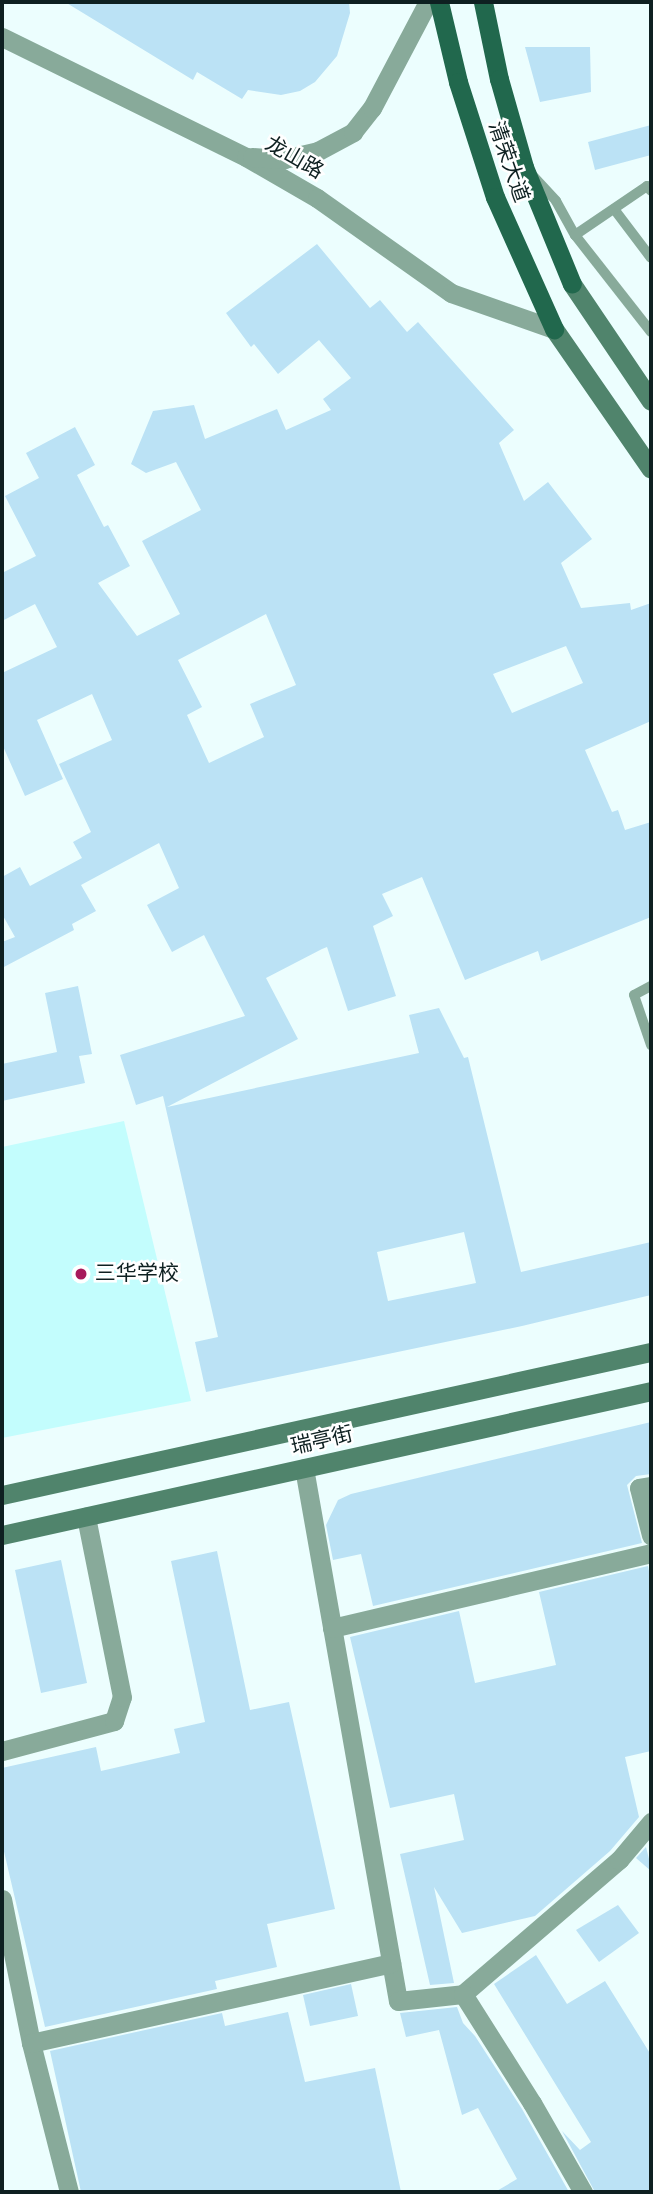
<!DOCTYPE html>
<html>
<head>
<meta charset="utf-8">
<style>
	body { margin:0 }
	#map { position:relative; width:653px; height:2194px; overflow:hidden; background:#ecfefe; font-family:"Varela Round","Noto Sans SC",sans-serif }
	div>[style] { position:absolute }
	.built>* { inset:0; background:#c3fdfd }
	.building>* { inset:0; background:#bbe2f5 }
	.service>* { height:10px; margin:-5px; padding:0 5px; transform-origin:5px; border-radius:5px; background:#88aa9a }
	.minor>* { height:19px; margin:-9.5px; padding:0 9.5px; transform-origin:9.5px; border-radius:9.5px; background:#88aa9a }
	.secondary>* { height:19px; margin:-9.5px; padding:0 9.5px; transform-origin:9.5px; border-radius:9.5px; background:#50846c }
	.primary>* { height:19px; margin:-9.5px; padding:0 9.5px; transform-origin:9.5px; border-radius:9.5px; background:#21684d }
	.dots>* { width:19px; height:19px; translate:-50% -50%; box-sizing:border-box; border:4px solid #fff; border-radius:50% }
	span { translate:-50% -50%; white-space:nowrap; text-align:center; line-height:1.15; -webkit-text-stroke:5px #fff; paint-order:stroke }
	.street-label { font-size:21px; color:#0e2021 }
	.poi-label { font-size:21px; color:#0e2021 }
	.left { translate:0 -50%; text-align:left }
	.frame { position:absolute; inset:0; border:4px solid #0e2021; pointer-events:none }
</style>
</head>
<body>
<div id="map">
	<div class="built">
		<i style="clip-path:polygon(124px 1121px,191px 1401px,2px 1438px,2px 1147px)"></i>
	</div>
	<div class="building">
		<i style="clip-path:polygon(65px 2px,349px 2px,350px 13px,337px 56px,315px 82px,300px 91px,281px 95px,248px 90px,242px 99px,197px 72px,193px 80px)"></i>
		<i style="clip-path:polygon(525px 47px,590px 47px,591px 92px,540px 102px)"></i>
		<i style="clip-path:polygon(651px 125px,651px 155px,595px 170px,588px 142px)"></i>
		<i style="clip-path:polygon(evenodd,317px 244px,370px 308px,380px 300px,407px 332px,418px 322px,514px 430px,499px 443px,524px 501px,548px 482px,592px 539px,561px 563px,581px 608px,630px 603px,631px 610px,651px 603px,651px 721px,585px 750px,612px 812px,618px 810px,625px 830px,651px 822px,651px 917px,541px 961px,538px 951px,465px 980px,422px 877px,382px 894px,393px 916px,373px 926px,396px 996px,348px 1011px,327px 947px,322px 949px,266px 978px,298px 1039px,167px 1107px,419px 1053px,409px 1015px,439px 1008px,464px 1058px,468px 1057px,521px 1272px,651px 1242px,651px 1295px,522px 1326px,206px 1392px,195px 1342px,218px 1337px,163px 1096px,136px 1105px,120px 1055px,245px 1016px,204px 935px,172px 952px,147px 905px,179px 888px,159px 843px,81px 885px,96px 911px,72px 924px,74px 930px,2px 968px,2px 942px,15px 937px,2px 914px,2px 877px,20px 867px,30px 886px,82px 858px,73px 842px,91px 832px,59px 764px,112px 740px,92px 694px,37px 720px,63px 779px,25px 796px,2px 744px,2px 673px,57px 647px,35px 604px,2px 621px,2px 573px,36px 556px,5px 496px,39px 478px,26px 453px,75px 427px,95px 465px,77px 475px,104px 527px,108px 525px,130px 566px,98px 583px,137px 636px,180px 614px,142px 541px,201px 510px,176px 462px,146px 473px,131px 464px,153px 411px,194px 405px,205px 439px,277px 409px,286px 430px,331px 410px,323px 399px,351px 378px,319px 340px,278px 374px,254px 344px,251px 347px,226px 313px,317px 244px,266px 614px,296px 685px,250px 704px,264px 737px,209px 763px,187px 715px,202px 707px,178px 660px,266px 614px,317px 244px,566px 646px,583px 683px,512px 713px,493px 674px,566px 646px,317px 244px,464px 1232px,476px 1283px,388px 1301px,377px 1252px,464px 1232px)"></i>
		<i style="clip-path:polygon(78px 986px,92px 1054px,79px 1056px,85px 1083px,2px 1101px,2px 1064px,57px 1052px,45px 993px)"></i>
		<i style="clip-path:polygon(651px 1422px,651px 1474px,636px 1476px,627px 1485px,642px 1543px,373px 1606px,361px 1554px,333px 1560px,326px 1525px,338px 1500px,351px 1494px)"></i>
		<i style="clip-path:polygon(217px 1551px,250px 1710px,289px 1702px,335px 1909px,267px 1924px,277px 1967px,215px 1981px,217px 1989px,45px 2027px,2px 1843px,2px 1768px,96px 1747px,101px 1771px,180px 1753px,174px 1729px,205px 1722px,171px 1561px)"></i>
		<i style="clip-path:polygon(61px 1560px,87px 1683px,41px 1693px,15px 1570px)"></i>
		<i style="clip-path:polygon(648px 1566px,651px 1581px,651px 1751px,625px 1757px,639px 1817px,610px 1851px,535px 1916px,462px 1933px,434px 1887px,454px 1983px,430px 1985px,400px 1854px,464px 1840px,454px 1794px,390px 1808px,350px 1637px,459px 1611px,475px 1683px,556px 1665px,539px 1592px)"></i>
		<i style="clip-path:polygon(646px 1847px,651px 1867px,651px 1871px,636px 1858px)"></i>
		<i style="clip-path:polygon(618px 1905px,639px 1933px,599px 1962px,576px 1930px)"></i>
		<i style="clip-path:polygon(536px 1955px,567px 2004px,605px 1981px,651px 2055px,651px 2192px,595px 2192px,562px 2131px,580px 2150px,591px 2142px,494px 1984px)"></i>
		<i style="clip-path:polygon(351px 1984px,358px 2016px,310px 2026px,303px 1995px)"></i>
		<i style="clip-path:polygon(457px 2007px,463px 2023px,475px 2036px,522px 2109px,569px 2192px,495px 2192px,517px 2179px,478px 2108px,462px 2115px,439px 2030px,406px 2037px,400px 2013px)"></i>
		<i style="clip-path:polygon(288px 2012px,305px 2082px,375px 2068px,401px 2192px,81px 2192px,50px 2051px,222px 2013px,225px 2026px)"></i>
	</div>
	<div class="service">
		<i style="left:533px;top:176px;width:34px;rotate:47deg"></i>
		<i style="left:556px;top:201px;width:39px;rotate:61deg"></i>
		<i style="left:575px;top:235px;width:123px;rotate:51.9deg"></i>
		<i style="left:614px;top:209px;width:61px;rotate:52.9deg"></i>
		<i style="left:575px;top:235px;width:87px;rotate:-34.2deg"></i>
		<i style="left:647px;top:186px;width:6px;rotate:51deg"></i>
		<i style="left:651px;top:986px;width:19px;rotate:152deg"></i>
		<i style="left:634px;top:995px;width:53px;rotate:71.2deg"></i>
	</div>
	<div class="minor">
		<i style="left:2px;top:37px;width:272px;rotate:26.2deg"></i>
		<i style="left:246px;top:157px;width:82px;rotate:30deg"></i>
		<i style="left:317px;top:198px;width:164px;rotate:35.3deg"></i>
		<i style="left:451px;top:293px;width:109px;rotate:19.3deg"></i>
		<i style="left:252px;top:157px;width:32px;rotate:4deg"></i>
		<i style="left:284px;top:159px;width:35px;rotate:-13deg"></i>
		<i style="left:318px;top:151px;width:40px;rotate:-28deg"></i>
		<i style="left:353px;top:132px;width:31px;rotate:-52deg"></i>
		<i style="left:372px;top:108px;width:120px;rotate:-62.2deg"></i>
		<i style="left:304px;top:1468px;width:541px;rotate:80deg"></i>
		<i style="left:398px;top:2001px;width:65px;rotate:-6.1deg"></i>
		<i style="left:463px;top:1994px;width:206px;rotate:-40.7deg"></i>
		<i style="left:619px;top:1860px;width:50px;rotate:-49.9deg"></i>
		<i style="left:651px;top:1486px;width:12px;rotate:171deg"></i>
		<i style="left:639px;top:1488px;width:49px;rotate:75.7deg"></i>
		<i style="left:332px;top:1628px;width:328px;rotate:-13.2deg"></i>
		<i style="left:2px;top:1751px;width:116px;rotate:-15deg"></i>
		<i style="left:114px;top:1721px;width:25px;rotate:-72deg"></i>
		<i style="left:122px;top:1697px;width:184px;rotate:-101.3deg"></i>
		<i style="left:2px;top:1899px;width:147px;rotate:78.6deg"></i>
		<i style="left:463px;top:1994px;width:129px;rotate:57.7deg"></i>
		<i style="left:532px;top:2103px;width:103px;rotate:60.2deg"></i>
		<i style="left:69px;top:2192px;width:154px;rotate:-104.3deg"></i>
		<i style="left:31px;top:2043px;width:369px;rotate:-12.5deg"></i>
	</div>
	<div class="secondary">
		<i style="left:572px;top:284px;width:141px;rotate:56deg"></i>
		<i style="left:554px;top:329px;width:170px;rotate:55.3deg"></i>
		<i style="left:2px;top:1495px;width:665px;rotate:-12.43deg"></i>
		<i style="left:2px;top:1535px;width:665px;rotate:-12.51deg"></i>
	</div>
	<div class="primary">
		<i style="left:439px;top:2px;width:82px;rotate:76.6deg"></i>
		<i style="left:458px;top:82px;width:121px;rotate:72.2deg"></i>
		<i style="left:495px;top:197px;width:145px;rotate:65.9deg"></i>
		<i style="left:483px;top:2px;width:79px;rotate:78.3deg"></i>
		<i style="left:499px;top:79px;width:91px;rotate:74.1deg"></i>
		<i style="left:524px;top:167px;width:126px;rotate:67.7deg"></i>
	</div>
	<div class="dots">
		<i style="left:81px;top:1274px;background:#a7195a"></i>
	</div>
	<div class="street-label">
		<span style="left:294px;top:158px;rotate:30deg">龙山路</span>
		<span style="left:508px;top:162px;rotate:71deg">清荣大道</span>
		<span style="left:322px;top:1441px;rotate:-13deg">瑞亭街</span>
	</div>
	<div class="poi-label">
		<span class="left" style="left:95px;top:1274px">三华学校</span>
	</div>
	<div class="frame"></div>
</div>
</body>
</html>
